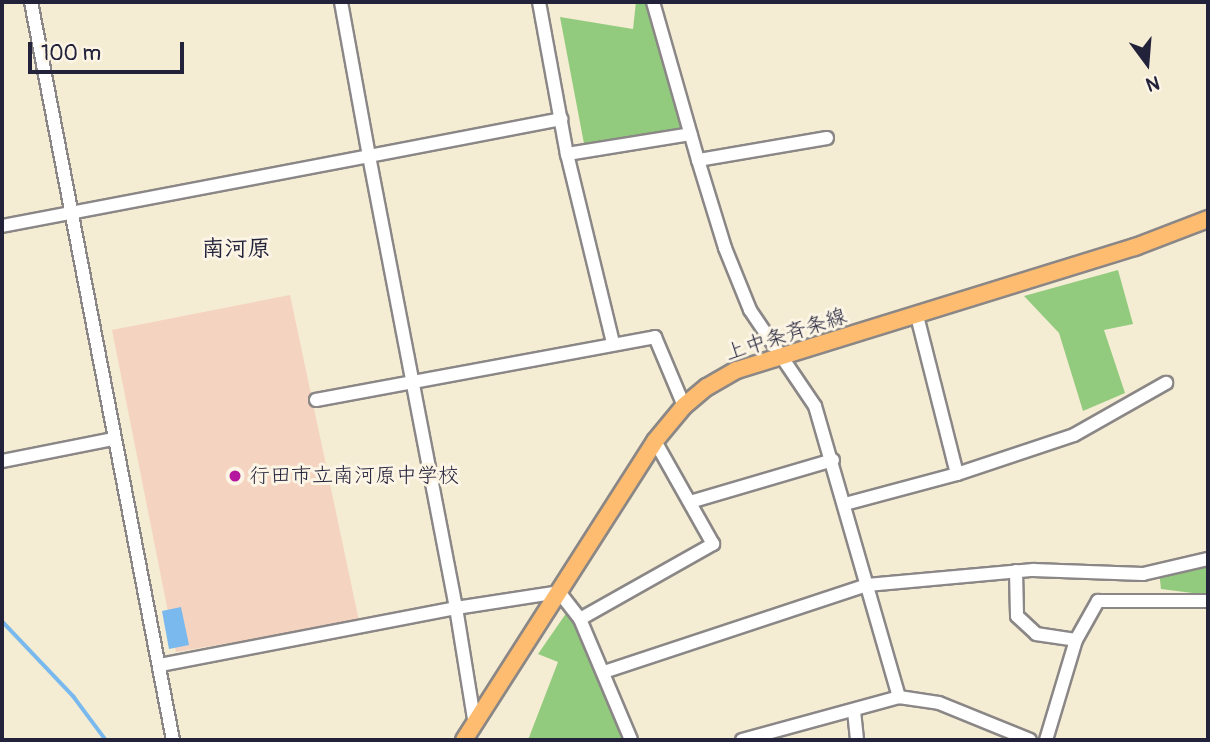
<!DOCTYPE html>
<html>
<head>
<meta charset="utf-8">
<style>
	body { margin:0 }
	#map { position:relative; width:1210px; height:742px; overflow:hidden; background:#f4ecd3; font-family:Pangolin,"Klee One",sans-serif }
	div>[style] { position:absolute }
	.built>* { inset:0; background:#f5d3c1 }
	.green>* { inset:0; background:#93cb7e }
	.water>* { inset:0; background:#79b9ed }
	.stream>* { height:3.5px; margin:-1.75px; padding:0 1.75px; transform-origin:1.75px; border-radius:1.75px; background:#79b9ed }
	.roads { filter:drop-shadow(2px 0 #8b8787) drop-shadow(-2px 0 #8b8787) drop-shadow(0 2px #8b8787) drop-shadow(0 -2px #8b8787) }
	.minor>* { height:12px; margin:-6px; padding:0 6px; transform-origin:6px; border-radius:6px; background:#fff }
	.major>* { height:16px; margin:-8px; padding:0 8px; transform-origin:8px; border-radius:8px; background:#fdbc70 }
	.dots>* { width:19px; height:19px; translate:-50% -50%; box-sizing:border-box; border:4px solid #fcf5e5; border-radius:50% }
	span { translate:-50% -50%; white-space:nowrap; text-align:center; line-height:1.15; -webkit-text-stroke:6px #fcf5e5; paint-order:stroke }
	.street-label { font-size:21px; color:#22223b }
	.poi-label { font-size:21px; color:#22223b }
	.left { translate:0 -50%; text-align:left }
	.neighbourhood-label { font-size:23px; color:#22223b; font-weight:700 }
	.frame { position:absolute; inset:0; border:4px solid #22223b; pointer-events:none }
	.north { position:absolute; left:1112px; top:28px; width:70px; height:70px; -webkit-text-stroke:5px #fcf5e5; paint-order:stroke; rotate:164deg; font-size:19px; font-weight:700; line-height:28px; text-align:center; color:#22223b }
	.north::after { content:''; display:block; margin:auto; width:24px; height:32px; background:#22223b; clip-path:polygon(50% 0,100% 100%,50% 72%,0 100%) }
	.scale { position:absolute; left:28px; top:42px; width:156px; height:32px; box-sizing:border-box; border:4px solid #22223b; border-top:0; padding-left:9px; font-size:21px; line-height:24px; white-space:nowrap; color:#22223b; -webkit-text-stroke:5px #fcf5e5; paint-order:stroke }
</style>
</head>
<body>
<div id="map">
	<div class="built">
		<i style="clip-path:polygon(290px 295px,359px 621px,176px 652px,112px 330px)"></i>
	</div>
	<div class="green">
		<i style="clip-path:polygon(636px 2px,659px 2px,693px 129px,585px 149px,560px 17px,633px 29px)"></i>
		<i style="clip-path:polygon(1118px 270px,1133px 324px,1104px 330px,1125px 393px,1083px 411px,1059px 333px,1024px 296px)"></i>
		<i style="clip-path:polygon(1208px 559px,1208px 595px,1161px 589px,1159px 571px)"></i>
		<i style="clip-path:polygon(576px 599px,635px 740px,528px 740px,558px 662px,538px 654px)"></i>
	</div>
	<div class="water">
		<i style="clip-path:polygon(181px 607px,189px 645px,169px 649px,162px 611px)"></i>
	</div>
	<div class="stream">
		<i style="left:2px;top:621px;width:105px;rotate:46.5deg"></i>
		<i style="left:74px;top:697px;width:54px;rotate:53.3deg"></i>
	</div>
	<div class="roads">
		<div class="minor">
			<i style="left:31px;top:2px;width:752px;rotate:79.11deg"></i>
			<i style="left:341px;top:2px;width:157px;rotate:79.7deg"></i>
			<i style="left:369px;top:156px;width:196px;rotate:-10.9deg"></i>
			<i style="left:539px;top:2px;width:155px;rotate:79.6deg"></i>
			<i style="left:567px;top:154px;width:194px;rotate:76.3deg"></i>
			<i style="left:653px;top:2px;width:164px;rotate:74.1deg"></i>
			<i style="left:827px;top:138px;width:131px;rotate:170.3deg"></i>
			<i style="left:698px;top:160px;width:92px;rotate:72.9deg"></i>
			<i style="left:725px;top:248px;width:67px;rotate:68deg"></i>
			<i style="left:750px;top:310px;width:116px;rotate:55.9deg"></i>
			<i style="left:815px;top:406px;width:303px;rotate:73.9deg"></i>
			<i style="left:567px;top:154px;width:125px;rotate:-9.2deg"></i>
			<i style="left:2px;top:226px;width:374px;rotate:-10.8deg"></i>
			<i style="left:369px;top:156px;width:460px;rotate:79.1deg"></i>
			<i style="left:456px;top:608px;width:302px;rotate:169.1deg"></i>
			<i style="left:316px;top:400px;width:345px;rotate:-10.5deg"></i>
			<i style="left:655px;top:337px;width:75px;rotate:67.2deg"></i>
			<i style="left:2px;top:461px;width:113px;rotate:-11.2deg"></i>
			<i style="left:957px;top:474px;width:123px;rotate:-18.4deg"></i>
			<i style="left:1074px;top:435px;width:106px;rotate:-29.5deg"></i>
			<i style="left:690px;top:502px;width:149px;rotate:-16.4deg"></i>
			<i style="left:845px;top:504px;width:116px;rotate:-15deg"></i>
			<i style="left:957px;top:474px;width:163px;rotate:-104.2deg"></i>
			<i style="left:1016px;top:571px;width:45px;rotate:88.7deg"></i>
			<i style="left:1017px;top:616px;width:26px;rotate:43deg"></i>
			<i style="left:1036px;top:634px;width:40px;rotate:8.5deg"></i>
			<i style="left:580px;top:619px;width:153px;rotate:-29.4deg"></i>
			<i style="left:713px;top:544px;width:118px;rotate:-119.4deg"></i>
			<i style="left:604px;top:672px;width:277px;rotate:-18.3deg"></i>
			<i style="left:867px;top:585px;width:167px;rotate:-5.2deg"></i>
			<i style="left:1033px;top:570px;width:110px;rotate:2.1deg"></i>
			<i style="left:1143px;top:574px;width:67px;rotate:-13deg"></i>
			<i style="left:854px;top:711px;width:29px;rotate:84deg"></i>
			<i style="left:475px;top:725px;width:119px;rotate:-99.2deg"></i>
			<i style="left:456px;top:608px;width:104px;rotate:-8.8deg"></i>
			<i style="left:559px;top:592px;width:34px;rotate:52deg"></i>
			<i style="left:580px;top:619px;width:131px;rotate:67.1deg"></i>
			<i style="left:742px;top:740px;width:163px;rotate:-15.3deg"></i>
			<i style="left:899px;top:697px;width:40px;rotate:8.5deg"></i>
			<i style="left:939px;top:703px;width:98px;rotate:22.1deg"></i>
			<i style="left:1046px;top:740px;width:104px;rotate:-73.3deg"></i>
			<i style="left:1076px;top:640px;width:45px;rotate:-60.6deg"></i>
			<i style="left:1098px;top:601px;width:110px"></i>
		</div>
		<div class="major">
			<i style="left:464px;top:740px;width:355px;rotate:-57.4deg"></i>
			<i style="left:655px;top:441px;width:45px;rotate:-50.4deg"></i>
			<i style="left:684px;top:406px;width:30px;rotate:-40deg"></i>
			<i style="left:707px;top:387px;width:34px;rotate:-30deg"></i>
			<i style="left:737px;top:370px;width:417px;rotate:-17.2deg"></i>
			<i style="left:1135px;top:247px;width:78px;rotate:-21deg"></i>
		</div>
	</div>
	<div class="dots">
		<i style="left:235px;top:476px;background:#b5179e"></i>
	</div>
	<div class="street-label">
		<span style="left:786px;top:335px;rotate:-18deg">上中条斉条線</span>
	</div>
	<div class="poi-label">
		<span class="left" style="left:249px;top:476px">行田市立南河原中学校</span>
	</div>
	<div class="neighbourhood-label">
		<span style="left:236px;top:249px">南河原</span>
	</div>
	<div class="frame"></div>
	<div class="north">N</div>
	<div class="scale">100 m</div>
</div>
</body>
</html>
